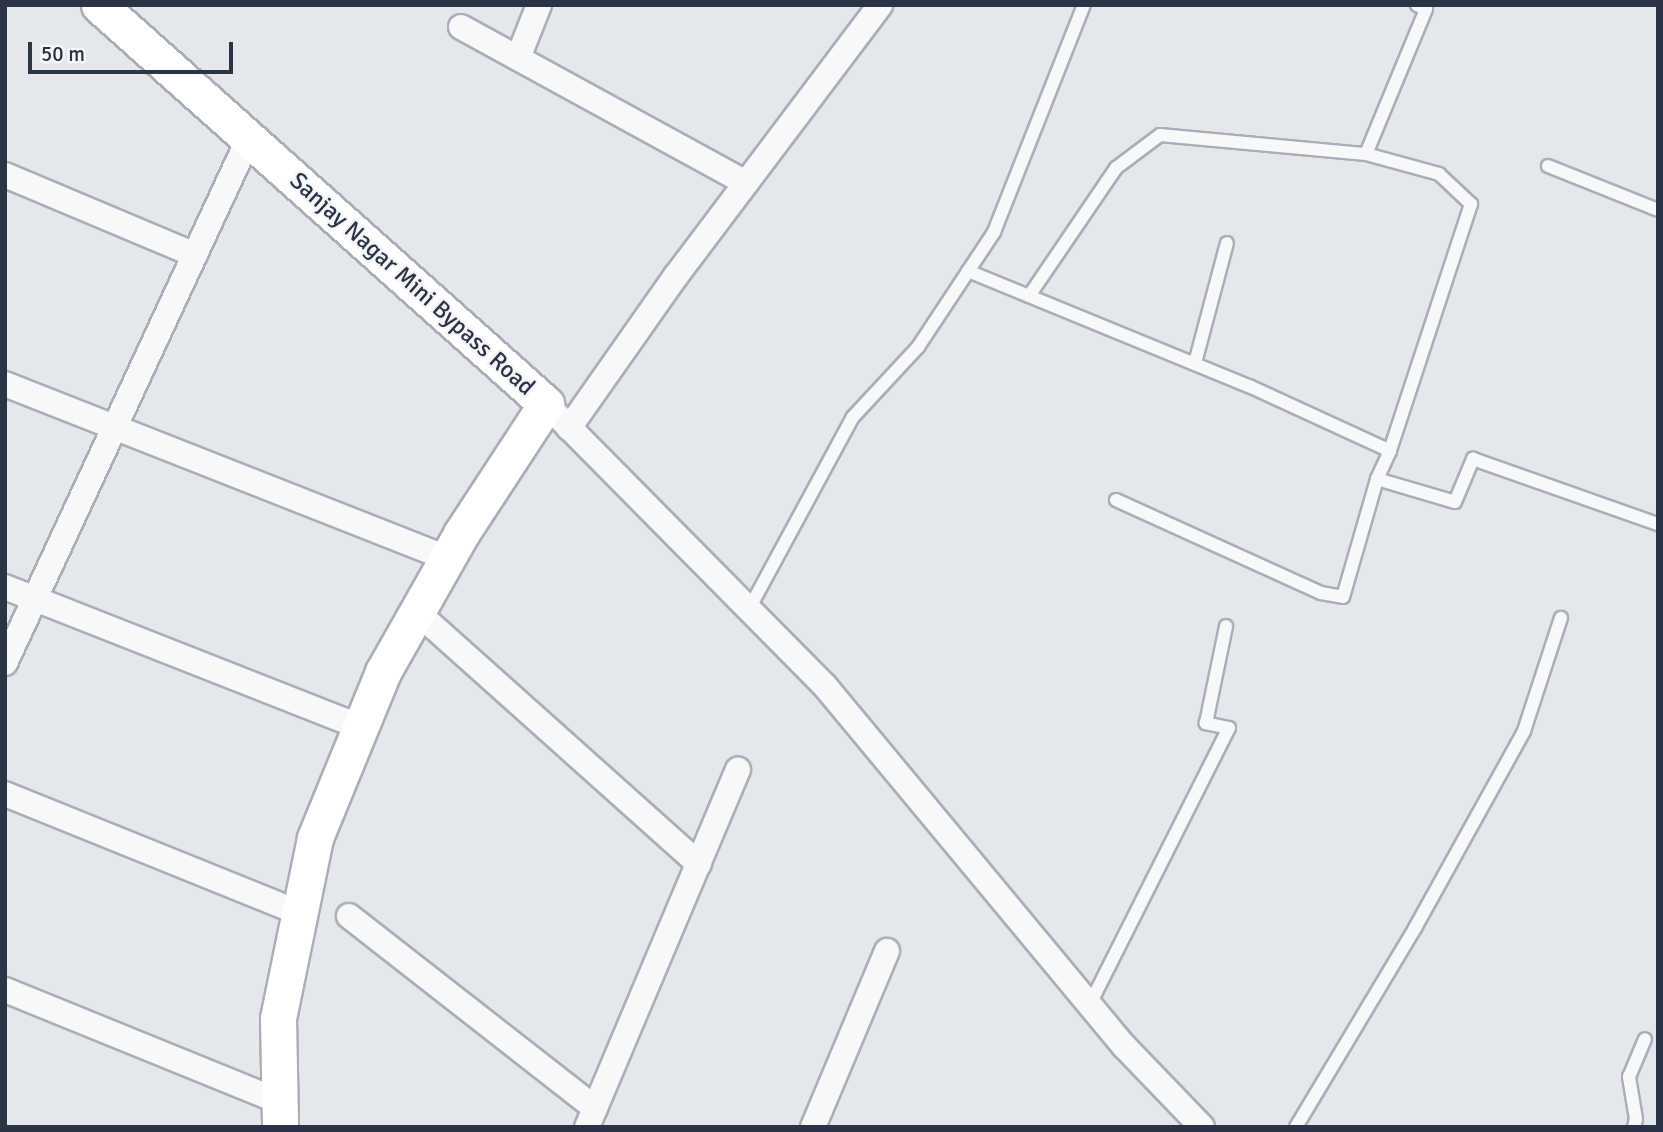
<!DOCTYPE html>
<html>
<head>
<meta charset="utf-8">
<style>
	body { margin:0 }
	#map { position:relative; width:1663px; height:1132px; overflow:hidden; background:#e4e7ec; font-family:Signika,sans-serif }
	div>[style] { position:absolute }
	.roads { filter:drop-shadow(2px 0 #a9aeb7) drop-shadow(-2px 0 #a9aeb7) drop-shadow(0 2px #a9aeb7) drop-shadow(0 -2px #a9aeb7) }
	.lane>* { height:12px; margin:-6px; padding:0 6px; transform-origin:6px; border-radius:6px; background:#f7f8fa }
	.street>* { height:24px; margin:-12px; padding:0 12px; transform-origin:12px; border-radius:12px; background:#f7f8fa }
	.secondary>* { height:35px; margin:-17.5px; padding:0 17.5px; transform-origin:17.5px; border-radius:17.5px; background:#fff }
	span { translate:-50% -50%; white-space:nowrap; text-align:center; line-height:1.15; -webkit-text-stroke:5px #f4f6f9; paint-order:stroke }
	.street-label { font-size:24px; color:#2b3445 }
	.frame { position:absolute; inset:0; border:7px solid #2b3445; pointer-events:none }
	.scale { position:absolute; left:28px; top:42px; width:205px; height:32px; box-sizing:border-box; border:4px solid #2b3445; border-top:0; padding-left:9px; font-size:21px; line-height:24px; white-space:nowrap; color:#2b3445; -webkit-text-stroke:5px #f4f6f9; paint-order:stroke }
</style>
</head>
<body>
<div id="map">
	<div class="roads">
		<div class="lane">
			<i style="left:1366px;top:154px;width:157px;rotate:-67.5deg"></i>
			<i style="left:1426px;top:9px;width:10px;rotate:-156deg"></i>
			<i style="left:1548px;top:166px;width:118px;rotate:21.8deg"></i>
			<i style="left:968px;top:271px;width:304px;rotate:22.3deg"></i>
			<i style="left:1249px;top:386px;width:155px;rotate:24.7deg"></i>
			<i style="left:1390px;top:451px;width:31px;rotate:115deg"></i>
			<i style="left:1377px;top:479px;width:81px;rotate:16.4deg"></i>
			<i style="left:1455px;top:502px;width:47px;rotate:-67.3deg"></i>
			<i style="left:1473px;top:459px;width:196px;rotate:19.4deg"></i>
			<i style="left:1029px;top:296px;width:155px;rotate:-55.8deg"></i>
			<i style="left:1116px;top:168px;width:55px;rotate:-36.9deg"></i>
			<i style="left:1160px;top:135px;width:207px;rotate:5.3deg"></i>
			<i style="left:1366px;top:154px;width:76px;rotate:15.3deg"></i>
			<i style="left:1439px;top:174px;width:44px;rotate:43.2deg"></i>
			<i style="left:1471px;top:204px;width:260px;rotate:108.2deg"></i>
			<i style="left:1195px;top:363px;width:124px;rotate:-75.1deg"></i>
			<i style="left:1116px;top:500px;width:225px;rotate:24.4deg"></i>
			<i style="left:1321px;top:593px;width:22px;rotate:10deg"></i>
			<i style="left:1343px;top:597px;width:123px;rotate:-73.9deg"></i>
			<i style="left:749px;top:609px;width:218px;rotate:-61.6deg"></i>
			<i style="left:853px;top:417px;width:96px;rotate:-47.1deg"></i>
			<i style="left:918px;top:347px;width:138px;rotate:-56.5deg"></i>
			<i style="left:994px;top:232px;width:244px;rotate:-68.4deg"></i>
			<i style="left:1090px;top:1004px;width:309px;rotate:-63.3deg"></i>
			<i style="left:1229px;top:728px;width:24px;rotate:-168deg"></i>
			<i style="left:1206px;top:723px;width:99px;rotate:-78.3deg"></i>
			<i style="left:1296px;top:1127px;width:232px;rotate:-59.1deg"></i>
			<i style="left:1415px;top:928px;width:225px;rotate:-61deg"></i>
			<i style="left:1524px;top:731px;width:119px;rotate:-71.9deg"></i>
			<i style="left:1634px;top:1127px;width:8px;rotate:-76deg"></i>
			<i style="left:1636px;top:1119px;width:43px;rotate:-99.5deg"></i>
			<i style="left:1629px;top:1077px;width:41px;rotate:-67.2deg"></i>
		</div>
		<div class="street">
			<i style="left:461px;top:27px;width:325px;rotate:28.7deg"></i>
			<i style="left:518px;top:58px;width:57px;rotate:-68.4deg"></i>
			<i style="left:5px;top:175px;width:206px;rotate:22.8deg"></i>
			<i style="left:5px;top:384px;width:475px;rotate:21.5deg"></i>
			<i style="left:546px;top:404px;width:397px;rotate:45.3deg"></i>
			<i style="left:825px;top:686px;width:469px;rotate:50.3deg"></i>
			<i style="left:1125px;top:1047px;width:111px;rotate:46.1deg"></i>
			<i style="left:569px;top:428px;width:186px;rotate:-54.9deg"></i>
			<i style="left:676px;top:276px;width:339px;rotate:-53deg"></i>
			<i style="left:5px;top:587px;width:383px;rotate:21.5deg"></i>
			<i style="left:417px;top:612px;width:378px;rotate:41.8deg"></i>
			<i style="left:5px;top:663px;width:579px;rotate:-65.07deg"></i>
			<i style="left:5px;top:794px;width:317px;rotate:22deg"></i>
			<i style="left:349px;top:916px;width:312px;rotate:38deg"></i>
			<i style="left:5px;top:990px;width:296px;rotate:22.1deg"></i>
			<i style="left:587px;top:1127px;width:388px;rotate:-67.1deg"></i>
			<i style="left:813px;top:1127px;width:191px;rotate:-67.2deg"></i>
		</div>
		<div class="secondary">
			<i style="left:99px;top:5px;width:599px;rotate:41.75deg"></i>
			<i style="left:546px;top:404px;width:155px;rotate:123.2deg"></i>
			<i style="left:461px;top:534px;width:159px;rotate:119.5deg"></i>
			<i style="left:383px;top:672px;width:179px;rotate:112.3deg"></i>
			<i style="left:315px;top:838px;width:184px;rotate:101.6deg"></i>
			<i style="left:278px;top:1018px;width:109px;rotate:88.9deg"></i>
		</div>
	</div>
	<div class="street-label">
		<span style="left:412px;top:284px;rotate:42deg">Sanjay Nagar Mini Bypass Road</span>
	</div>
	<div class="frame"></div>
	<div class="scale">50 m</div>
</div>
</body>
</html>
